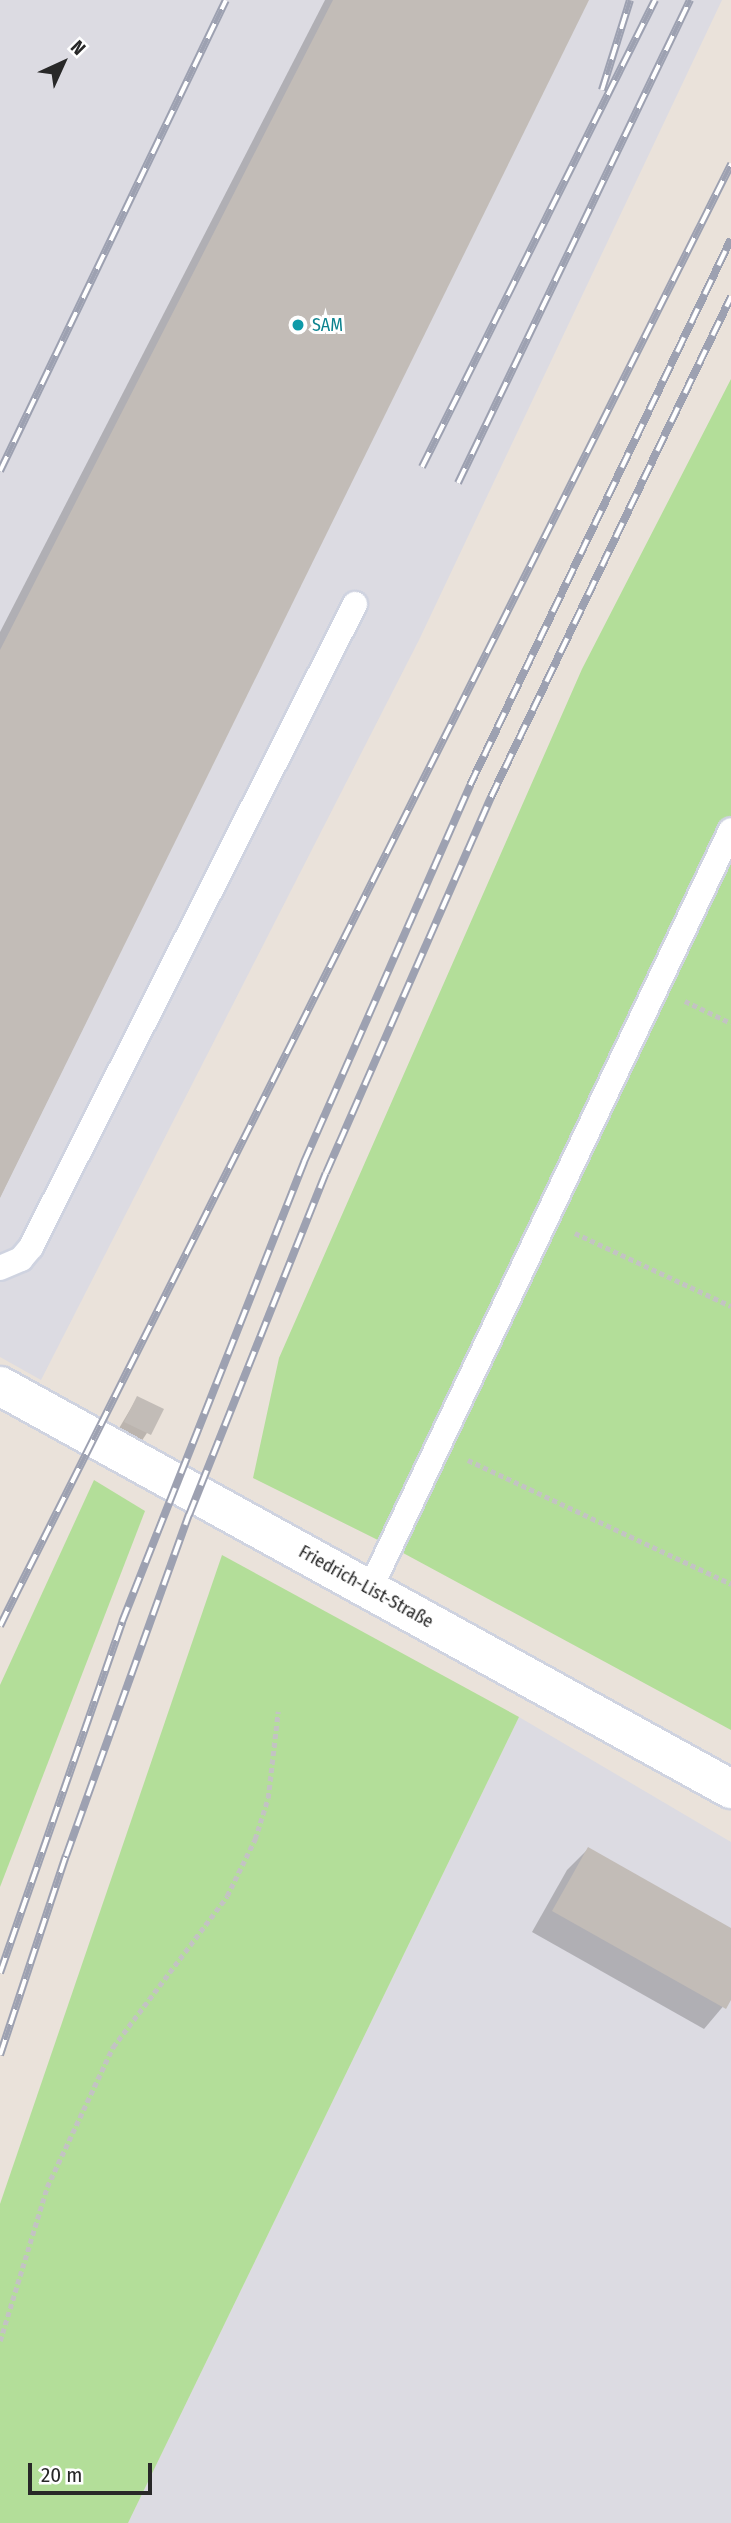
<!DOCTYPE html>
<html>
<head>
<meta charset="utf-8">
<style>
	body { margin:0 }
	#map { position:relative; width:731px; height:2523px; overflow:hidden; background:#eae2da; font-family:"Fira Sans Condensed",sans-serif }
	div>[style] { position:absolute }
	.industrial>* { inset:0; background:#dcdbe2 }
	.green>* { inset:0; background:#b3de99 }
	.shadow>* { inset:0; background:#0003 }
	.building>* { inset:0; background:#c2bcb7 }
	.path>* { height:4.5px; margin-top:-2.25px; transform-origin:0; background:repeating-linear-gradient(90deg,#c3c3c3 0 5px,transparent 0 8.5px) }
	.roads { filter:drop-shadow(2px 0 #cfd3e0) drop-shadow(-2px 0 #cfd3e0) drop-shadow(0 2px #cfd3e0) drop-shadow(0 -2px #cfd3e0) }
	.service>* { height:24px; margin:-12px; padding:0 12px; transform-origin:12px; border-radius:12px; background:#fff }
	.tertiary>* { height:38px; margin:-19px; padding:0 19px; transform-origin:19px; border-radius:19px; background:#fff }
	.rail>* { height:8px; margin-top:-4px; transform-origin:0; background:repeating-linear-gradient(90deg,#fff 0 16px,#9da1b1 0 32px); box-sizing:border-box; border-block:2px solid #9da1b1 }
	.dots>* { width:19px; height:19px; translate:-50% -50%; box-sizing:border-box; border:4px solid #fff; border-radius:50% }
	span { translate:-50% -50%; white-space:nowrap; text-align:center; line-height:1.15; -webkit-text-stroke:6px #fff; paint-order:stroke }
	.culture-label { font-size:18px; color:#0d838f }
	.left { translate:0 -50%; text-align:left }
	.street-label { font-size:18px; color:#282828 }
	.north { position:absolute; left:28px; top:28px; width:70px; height:70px; -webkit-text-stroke:5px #fff; paint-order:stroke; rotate:45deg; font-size:19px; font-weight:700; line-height:28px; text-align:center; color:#282828 }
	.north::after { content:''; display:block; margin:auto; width:24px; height:32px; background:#282828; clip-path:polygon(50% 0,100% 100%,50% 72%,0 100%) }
	.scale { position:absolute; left:28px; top:2463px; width:124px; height:32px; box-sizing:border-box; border:4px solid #282828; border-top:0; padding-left:9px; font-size:21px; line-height:24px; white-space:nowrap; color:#282828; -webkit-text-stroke:5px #fff; paint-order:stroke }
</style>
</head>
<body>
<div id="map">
	<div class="industrial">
		<i style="clip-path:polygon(0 0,722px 0,419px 640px,41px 1380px,0 1357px)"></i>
		<i style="clip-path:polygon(519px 1717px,731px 1842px,731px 2523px,128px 2523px)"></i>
	</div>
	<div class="green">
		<i style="clip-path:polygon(731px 379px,731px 1730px,392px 1547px,253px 1478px,279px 1358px,582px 669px)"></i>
		<i style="clip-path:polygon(94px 1480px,145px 1511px,0 1887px,0 1685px)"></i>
		<i style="clip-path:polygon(222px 1555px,519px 1717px,128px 2523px,0 2523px,0 2204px)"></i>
	</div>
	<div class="shadow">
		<i style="clip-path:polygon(325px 0,587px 0,0 1197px,0 632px)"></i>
		<i style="clip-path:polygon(137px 1398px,162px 1410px,141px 1442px,118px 1430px)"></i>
		<i style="clip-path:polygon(588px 1849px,731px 1930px,731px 1997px,704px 2029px,532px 1932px,567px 1870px)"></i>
	</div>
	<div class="building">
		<i style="clip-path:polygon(333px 0,589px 0,0 1198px,0 650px)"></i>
		<i style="clip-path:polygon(137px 1396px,164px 1409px,151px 1435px,124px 1422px)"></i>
		<i style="clip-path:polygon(588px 1847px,731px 1928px,731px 2000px,726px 2009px,552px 1911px)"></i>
	</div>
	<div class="path">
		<i style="left:685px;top:1001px;width:51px;rotate:25.6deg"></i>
		<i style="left:575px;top:1233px;width:172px;rotate:25.1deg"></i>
		<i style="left:468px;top:1460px;width:291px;rotate:25.2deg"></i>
		<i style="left:0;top:2341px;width:161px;rotate:-73deg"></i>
		<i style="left:47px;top:2187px;width:155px;rotate:-64.8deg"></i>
		<i style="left:113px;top:2047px;width:189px;rotate:-52.9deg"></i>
		<i style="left:227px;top:1896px;width:64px;rotate:-63.8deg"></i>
		<i style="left:255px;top:1839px;width:43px;rotate:-72.4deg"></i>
		<i style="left:268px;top:1798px;width:87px;rotate:-83.4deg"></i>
	</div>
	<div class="roads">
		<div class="service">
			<i style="left:0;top:1268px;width:23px;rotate:-23deg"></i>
			<i style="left:21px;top:1259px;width:16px;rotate:-50deg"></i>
			<i style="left:31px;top:1247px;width:720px;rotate:-63.26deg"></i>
			<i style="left:370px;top:1589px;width:840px;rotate:-64.56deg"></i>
		</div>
		<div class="tertiary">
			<i style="left:0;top:1386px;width:835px;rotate:28.87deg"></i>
		</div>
	</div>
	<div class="rail">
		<i style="left:602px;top:90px;width:94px;rotate:-72.7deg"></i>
		<i style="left:422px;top:467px;width:522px;rotate:-63.48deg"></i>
		<i style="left:0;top:471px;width:522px;rotate:-64.37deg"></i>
		<i style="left:458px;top:483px;width:536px;rotate:-64.34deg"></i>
		<i style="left:0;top:1626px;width:1635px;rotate:-63.43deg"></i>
		<i style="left:0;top:1973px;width:372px;rotate:-70.8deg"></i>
		<i style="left:122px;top:1622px;width:495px;rotate:-68.4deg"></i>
		<i style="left:304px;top:1162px;width:412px;rotate:-66.2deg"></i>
		<i style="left:470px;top:785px;width:605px;rotate:-64.45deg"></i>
		<i style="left:0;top:2055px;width:210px;rotate:-71.7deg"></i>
		<i style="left:66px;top:1856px;width:363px;rotate:-70.2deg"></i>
		<i style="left:189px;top:1515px;width:368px;rotate:-68.2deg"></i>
		<i style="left:326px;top:1173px;width:411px;rotate:-66.3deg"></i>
		<i style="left:491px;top:797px;width:555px;rotate:-64.36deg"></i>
	</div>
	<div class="dots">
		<i style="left:298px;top:325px;background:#0f9aa8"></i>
	</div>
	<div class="culture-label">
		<span class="left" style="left:312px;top:325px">SAM</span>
	</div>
	<div class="street-label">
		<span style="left:366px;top:1587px;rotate:29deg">Friedrich-List-Straße</span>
	</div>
	<div class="north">N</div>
	<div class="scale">20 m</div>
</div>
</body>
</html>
